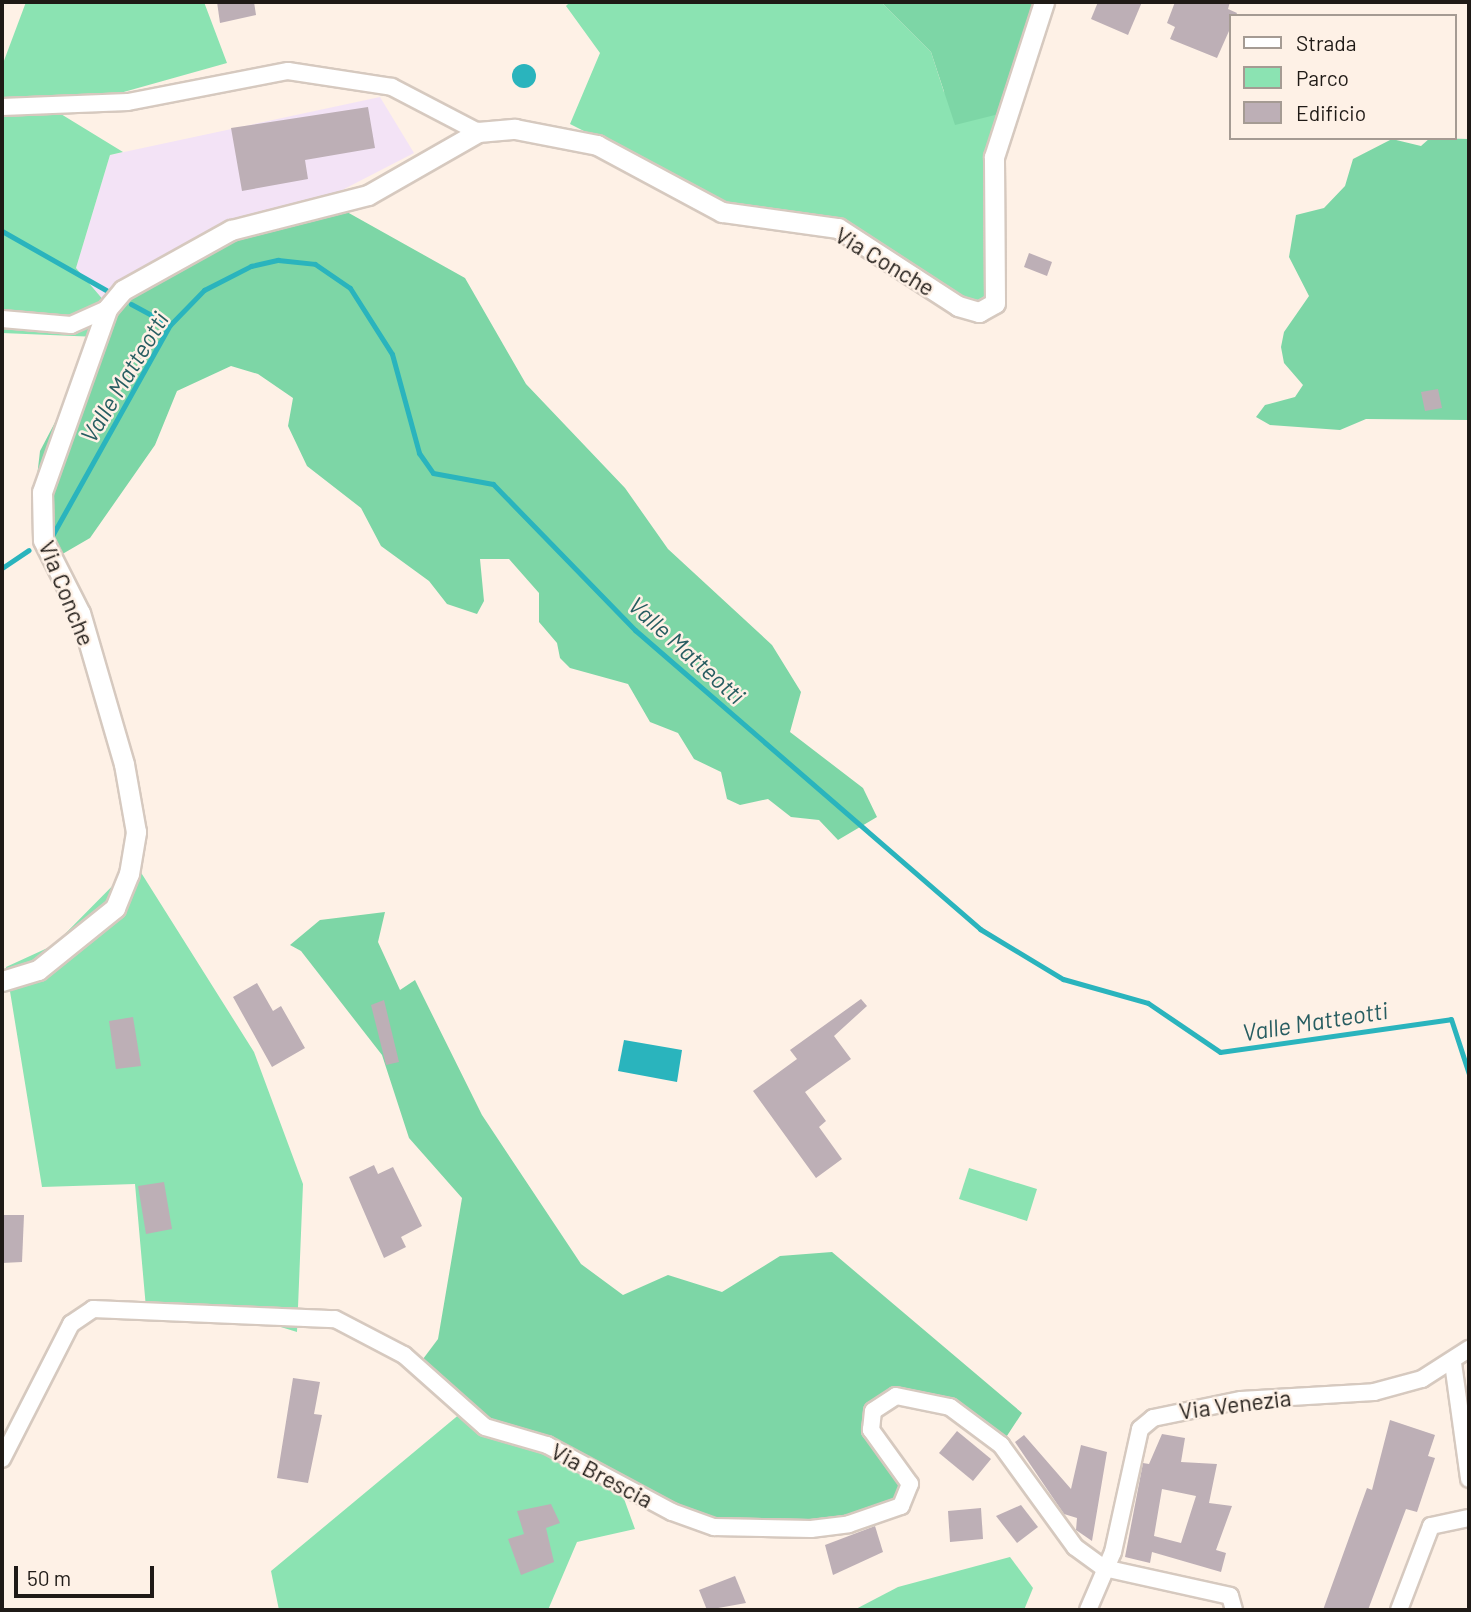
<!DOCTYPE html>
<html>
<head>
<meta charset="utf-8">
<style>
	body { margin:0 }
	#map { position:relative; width:1471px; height:1612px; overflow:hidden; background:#fef1e6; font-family:Barlow,sans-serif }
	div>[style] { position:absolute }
	.industrial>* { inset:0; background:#f3e3f6 }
	.green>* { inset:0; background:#8be3b2 }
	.forest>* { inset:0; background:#7dd6a6 }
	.water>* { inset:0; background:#2ab4bd }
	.round { border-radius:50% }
	.stream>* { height:5px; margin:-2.5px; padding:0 2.5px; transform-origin:2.5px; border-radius:2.5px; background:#2ab4bd }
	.building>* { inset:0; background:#bdafb6 }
	.roads { filter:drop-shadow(2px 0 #d6c9bf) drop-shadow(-2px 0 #d6c9bf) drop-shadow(0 2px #d6c9bf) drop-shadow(0 -2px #d6c9bf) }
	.minor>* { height:16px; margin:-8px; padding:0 8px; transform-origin:8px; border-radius:8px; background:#fff }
	.tertiary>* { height:19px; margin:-9.5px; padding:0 9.5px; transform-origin:9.5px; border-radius:9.5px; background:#fff }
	span { translate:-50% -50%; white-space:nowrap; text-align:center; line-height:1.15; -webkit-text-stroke:5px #fef1e6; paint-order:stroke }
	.street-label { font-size:23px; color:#1f1a16 }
	.water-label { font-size:24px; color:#275d61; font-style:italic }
	.frame { position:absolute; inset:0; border:4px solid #1f1a16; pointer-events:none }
	.legend { position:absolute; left:1229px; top:14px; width:228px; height:126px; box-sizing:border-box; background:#fef1e6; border:2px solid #a59b93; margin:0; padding:9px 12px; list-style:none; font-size:21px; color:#1f1a16 }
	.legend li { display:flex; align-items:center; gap:14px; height:35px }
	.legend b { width:35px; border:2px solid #a59b93 }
	.scale { position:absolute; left:14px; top:1566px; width:140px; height:32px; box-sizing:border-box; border:4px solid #1f1a16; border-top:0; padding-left:9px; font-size:21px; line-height:24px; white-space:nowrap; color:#1f1a16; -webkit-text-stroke:5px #fef1e6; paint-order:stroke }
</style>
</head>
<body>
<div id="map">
	<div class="industrial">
		<i style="clip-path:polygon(380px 97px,414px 153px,111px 309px,76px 268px,110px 155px)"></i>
	</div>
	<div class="green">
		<i style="clip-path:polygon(26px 2px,204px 2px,227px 63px,56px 111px,123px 152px,110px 155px,76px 268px,111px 309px,98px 337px,2px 333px,2px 66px)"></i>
		<i style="clip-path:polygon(570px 2px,881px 2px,931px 52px,944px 92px,1007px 112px,991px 292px,971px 305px,851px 238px,724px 202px,570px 124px,600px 53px,566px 6px)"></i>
		<i style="clip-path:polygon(135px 863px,254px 1052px,303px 1184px,297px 1332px,242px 1315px,146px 1308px,135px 1184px,42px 1187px,6px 967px,54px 945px)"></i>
		<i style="clip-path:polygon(969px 1168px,1037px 1189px,1027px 1221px,959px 1199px)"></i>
		<i style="clip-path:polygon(467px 1408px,619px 1485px,635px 1529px,577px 1542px,548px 1610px,279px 1610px,271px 1571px)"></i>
		<i style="clip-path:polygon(1010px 1557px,1033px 1588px,1024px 1610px,854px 1610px,898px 1587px)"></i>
	</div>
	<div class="forest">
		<i style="clip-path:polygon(881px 2px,1041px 2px,1007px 112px,955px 125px,931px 52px)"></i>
		<i style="clip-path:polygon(1430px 138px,1469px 139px,1469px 420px,1366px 419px,1340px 430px,1270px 425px,1256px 417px,1265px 405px,1295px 397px,1303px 385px,1284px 363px,1281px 347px,1284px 332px,1309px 296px,1289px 257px,1296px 215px,1324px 208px,1345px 186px,1353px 159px,1392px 139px,1421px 146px)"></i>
		<i style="clip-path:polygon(322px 198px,465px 278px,526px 384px,625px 488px,668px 549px,772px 645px,801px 692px,790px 732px,863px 788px,877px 817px,838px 840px,819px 820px,791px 817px,768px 799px,740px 805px,727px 799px,721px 772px,694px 759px,678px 733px,650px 722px,628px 684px,570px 668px,560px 658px,557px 643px,539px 622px,539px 593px,509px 559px,480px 559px,484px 601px,477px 614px,447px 604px,429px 581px,381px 546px,361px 508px,307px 466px,288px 426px,293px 398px,258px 374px,231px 366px,177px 391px,155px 445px,90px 538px,59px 556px,33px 511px,40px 451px,127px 285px)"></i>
		<i style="clip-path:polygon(385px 912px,378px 942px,400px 990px,415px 980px,482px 1115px,581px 1264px,623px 1295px,668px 1275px,722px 1292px,780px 1256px,832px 1252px,1022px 1413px,1001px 1445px,950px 1407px,882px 1401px,871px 1430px,907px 1496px,811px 1529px,680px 1516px,467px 1408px,417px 1367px,438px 1339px,462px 1198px,409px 1138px,382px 1055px,301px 951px,290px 945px,320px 920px)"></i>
	</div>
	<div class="water">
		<i class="round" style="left:512px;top:64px;width:24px;height:24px"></i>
		<i style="clip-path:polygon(624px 1040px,682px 1050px,677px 1082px,618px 1071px)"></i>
	</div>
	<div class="stream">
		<i style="left:2px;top:231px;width:120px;rotate:29.6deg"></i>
		<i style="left:131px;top:304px;width:44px;rotate:28.3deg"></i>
		<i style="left:53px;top:534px;width:240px;rotate:-60.8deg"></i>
		<i style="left:170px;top:325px;width:49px;rotate:-45.8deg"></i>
		<i style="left:204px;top:290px;width:53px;rotate:-27.1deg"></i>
		<i style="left:251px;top:266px;width:28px;rotate:-13deg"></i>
		<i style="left:278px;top:260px;width:37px;rotate:6deg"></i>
		<i style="left:315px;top:264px;width:42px;rotate:34.4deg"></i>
		<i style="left:350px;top:288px;width:78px;rotate:57.5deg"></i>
		<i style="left:392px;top:354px;width:103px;rotate:74.7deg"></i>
		<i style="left:419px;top:453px;width:24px;rotate:55deg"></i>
		<i style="left:433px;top:473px;width:61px;rotate:10.4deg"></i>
		<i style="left:493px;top:484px;width:204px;rotate:45.8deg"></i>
		<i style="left:635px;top:630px;width:457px;rotate:40.9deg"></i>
		<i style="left:980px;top:929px;width:97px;rotate:31.1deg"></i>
		<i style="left:1063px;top:979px;width:88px;rotate:15.8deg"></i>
		<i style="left:1148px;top:1003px;width:87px;rotate:34.2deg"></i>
		<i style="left:1220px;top:1052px;width:233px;rotate:-8.1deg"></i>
		<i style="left:1451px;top:1019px;width:58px;rotate:71.9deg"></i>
		<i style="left:2px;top:568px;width:32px;rotate:-34deg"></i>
	</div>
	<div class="building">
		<i style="clip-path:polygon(217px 2px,254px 2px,256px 15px,220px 23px)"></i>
		<i style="clip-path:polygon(1098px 2px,1142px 2px,1128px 35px,1091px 19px)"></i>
		<i style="clip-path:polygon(1175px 2px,1230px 2px,1228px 9px,1237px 13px,1217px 58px,1170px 39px,1175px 27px,1167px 23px)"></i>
		<i style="clip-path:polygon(368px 107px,375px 148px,305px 160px,308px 179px,242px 191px,231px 128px)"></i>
		<i style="clip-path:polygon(1029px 253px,1052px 262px,1047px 276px,1024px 267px)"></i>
		<i style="clip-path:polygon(1438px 389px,1442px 408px,1425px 411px,1421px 392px)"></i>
		<i style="clip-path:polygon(257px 983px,273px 1011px,281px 1006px,305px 1048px,272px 1067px,233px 997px)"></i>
		<i style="clip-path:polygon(861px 999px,867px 1006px,834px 1036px,851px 1059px,805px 1092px,826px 1121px,819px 1127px,842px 1159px,816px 1178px,753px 1091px,797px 1059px,790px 1050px)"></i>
		<i style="clip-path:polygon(384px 1000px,399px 1062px,386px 1065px,371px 1005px)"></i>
		<i style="clip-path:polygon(133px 1017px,141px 1066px,116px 1069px,109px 1021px)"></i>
		<i style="clip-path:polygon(374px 1165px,378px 1174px,393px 1167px,422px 1226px,401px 1237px,406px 1247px,384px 1258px,349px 1177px)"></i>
		<i style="clip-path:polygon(164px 1182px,172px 1229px,146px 1234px,138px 1186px)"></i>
		<i style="clip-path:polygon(2px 1215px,24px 1215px,22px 1262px,2px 1263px)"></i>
		<i style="clip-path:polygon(293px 1378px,320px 1382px,314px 1414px,322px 1415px,308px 1483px,277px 1478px)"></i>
		<i style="clip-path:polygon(1390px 1420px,1435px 1435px,1428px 1456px,1435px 1458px,1417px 1512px,1406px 1509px,1368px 1610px,1323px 1610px,1367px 1488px,1372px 1490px)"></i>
		<i style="clip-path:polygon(957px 1431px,991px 1459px,973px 1481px,939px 1453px)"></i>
		<i style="clip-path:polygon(evenodd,1162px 1434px,1185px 1438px,1181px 1462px,1217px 1464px,1209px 1503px,1232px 1506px,1216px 1550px,1226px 1553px,1221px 1572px,1152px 1552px,1150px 1563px,1125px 1557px,1143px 1463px,1149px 1464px,1162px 1434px,1162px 1489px,1196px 1496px,1181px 1543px,1154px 1536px,1162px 1489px)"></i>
		<i style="clip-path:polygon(1024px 1435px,1071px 1489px,1081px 1445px,1107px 1452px,1092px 1541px,1076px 1530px,1077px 1518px,1064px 1514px,1015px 1442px)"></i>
		<i style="clip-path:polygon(551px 1504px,560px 1523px,546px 1528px,554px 1562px,521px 1575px,508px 1539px,524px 1534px,517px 1511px)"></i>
		<i style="clip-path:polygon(1021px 1505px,1038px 1527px,1017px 1543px,996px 1516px)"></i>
		<i style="clip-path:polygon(981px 1508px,983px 1539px,950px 1542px,948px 1511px)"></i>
		<i style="clip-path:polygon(875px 1526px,883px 1552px,833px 1575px,825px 1545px)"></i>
		<i style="clip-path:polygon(735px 1576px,746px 1603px,707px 1610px,699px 1590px)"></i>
	</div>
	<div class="roads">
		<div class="minor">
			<i style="left:2px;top:107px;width:126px;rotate:-2.3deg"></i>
			<i style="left:128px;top:102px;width:163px;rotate:-11deg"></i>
			<i style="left:288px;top:71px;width:105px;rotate:8.7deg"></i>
			<i style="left:392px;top:87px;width:97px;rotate:27.6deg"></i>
			<i style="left:2px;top:319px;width:69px;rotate:5deg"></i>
			<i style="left:71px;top:325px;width:39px;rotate:-24deg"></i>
			<i style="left:1453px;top:1363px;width:117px;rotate:82.1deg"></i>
			<i style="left:2px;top:1459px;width:152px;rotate:-62.9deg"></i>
			<i style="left:71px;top:1324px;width:27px;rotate:-34deg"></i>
			<i style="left:93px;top:1309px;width:242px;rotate:2.4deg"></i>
			<i style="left:335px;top:1319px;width:78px;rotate:27.6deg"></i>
			<i style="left:404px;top:1355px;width:108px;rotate:41.6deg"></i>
			<i style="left:485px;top:1427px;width:65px;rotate:16.2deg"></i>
			<i style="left:547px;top:1445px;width:142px;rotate:28.2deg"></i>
			<i style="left:672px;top:1512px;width:45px;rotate:19.7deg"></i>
			<i style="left:714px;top:1527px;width:97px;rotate:1.2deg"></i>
			<i style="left:811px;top:1529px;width:38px;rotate:-7deg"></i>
			<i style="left:849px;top:1524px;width:55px;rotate:-19.1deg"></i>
			<i style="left:901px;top:1506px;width:24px;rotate:-68deg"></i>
			<i style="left:910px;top:1484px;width:67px;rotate:-125.8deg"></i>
			<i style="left:871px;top:1430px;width:19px;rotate:-84deg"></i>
			<i style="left:873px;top:1411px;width:27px;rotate:-33deg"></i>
			<i style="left:896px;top:1396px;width:55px;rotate:11.5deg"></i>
			<i style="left:950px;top:1407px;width:64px;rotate:36.7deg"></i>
			<i style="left:1001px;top:1445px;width:126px;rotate:54deg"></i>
			<i style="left:1075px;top:1547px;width:36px;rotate:36deg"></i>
			<i style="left:1104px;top:1568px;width:129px;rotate:12.5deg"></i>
			<i style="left:1230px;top:1596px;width:15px;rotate:74deg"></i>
			<i style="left:1088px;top:1610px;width:63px;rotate:-66.7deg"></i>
			<i style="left:1113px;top:1552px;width:126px;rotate:-77.6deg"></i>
			<i style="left:1140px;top:1429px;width:17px;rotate:-40deg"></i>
			<i style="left:1153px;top:1418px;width:90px;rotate:-11.6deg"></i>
			<i style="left:1241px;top:1400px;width:133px;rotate:-3.4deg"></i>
			<i style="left:1374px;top:1392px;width:50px;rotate:-15.2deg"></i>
			<i style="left:1422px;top:1379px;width:56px;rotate:-32.6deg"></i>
			<i style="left:1399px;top:1610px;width:90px;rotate:-69.1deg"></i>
			<i style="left:1431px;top:1526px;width:39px;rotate:-12deg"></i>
		</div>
		<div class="tertiary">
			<i style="left:2px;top:981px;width:38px;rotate:-17deg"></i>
			<i style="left:38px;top:970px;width:99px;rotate:-38.8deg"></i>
			<i style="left:115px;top:908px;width:37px;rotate:-68deg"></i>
			<i style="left:129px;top:874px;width:43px;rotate:-80.5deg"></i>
			<i style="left:136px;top:832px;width:69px;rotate:-100deg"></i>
			<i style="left:124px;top:764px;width:157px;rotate:-106.2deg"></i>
			<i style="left:80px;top:613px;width:82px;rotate:-116.9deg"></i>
			<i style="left:43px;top:540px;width:48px;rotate:-91.2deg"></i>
			<i style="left:42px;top:492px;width:194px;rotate:-70.4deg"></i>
			<i style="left:107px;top:309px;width:25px;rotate:-50deg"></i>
			<i style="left:123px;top:290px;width:124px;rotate:-29.1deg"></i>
			<i style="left:231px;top:230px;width:141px;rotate:-14.3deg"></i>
			<i style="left:368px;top:195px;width:127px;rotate:-29.8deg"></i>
			<i style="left:478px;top:132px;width:37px;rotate:-5deg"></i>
			<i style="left:515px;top:129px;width:84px;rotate:11deg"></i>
			<i style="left:597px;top:145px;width:142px;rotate:28.2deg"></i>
			<i style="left:722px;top:212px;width:117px;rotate:7.9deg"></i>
			<i style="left:838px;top:228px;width:143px;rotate:33deg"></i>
			<i style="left:958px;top:306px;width:22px;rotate:16deg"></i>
			<i style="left:979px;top:312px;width:18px;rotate:-29deg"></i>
			<i style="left:995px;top:303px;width:146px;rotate:-90.4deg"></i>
			<i style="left:994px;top:157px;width:163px;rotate:-72.1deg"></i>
		</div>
	</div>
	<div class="street-label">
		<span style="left:885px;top:261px;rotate:31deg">Via Conche</span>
		<span style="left:67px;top:593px;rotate:68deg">Via Conche</span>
		<span style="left:1235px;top:1404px;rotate:-7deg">Via Venezia</span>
		<span style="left:602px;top:1475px;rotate:28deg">Via Brescia</span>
	</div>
	<div class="water-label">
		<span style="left:124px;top:377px;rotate:-59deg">Valle Matteotti</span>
		<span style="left:687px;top:650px;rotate:42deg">Valle Matteotti</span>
		<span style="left:1315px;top:1021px;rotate:-9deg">Valle Matteotti</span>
	</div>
	<div class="frame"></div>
	<ul class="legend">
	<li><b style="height:9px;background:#fff"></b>Strada</li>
	<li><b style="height:19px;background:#8be3b2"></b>Parco</li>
	<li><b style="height:19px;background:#bdafb6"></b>Edificio</li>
	</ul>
	<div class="scale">50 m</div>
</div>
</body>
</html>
